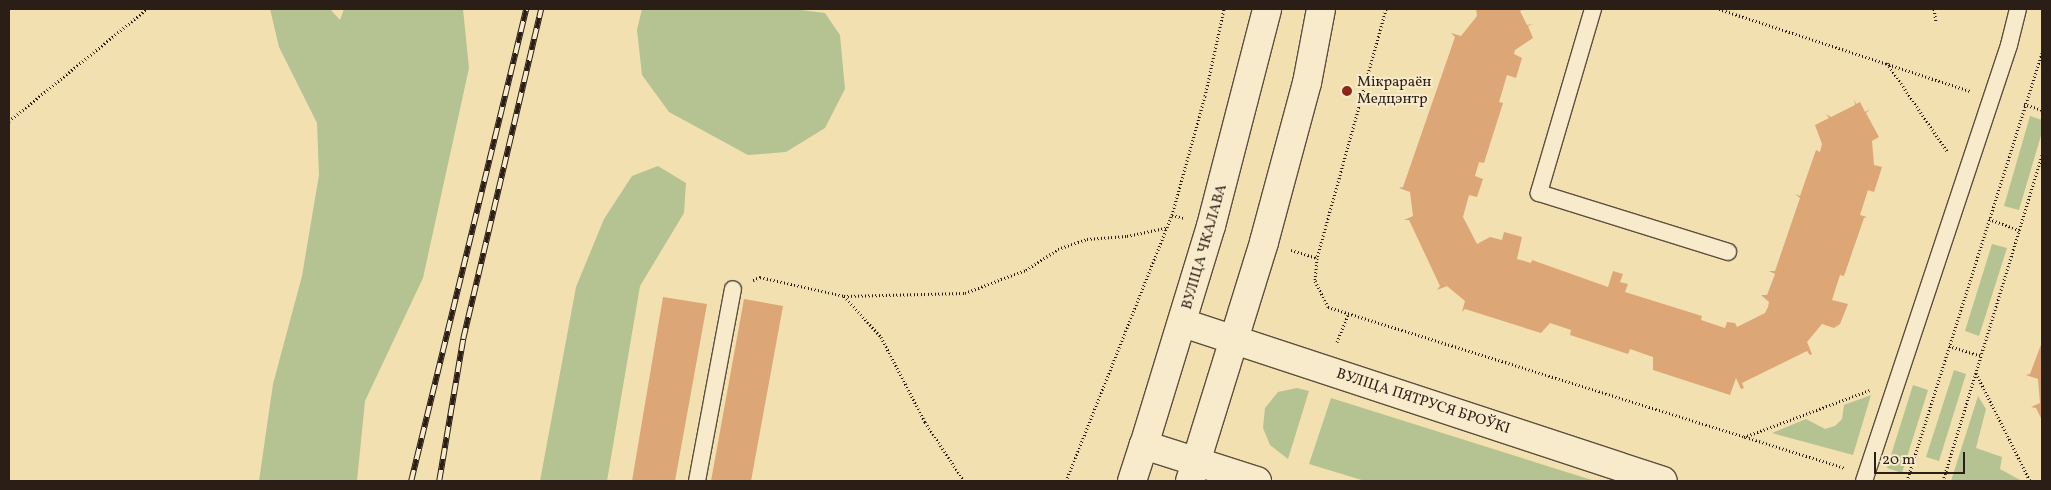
<!DOCTYPE html>
<html>
<head>
<meta charset="utf-8">
<style>
	body { margin:0 }
	#map { position:relative; width:2051px; height:490px; overflow:hidden; background:#f2e0b1; font-family:Vollkorn,serif }
	div>[style] { position:absolute }
	.green>* { inset:0; background:#b4c391 }
	.building>* { inset:0; background:#dda677 }
	.path>* { height:3px; margin-top:-1.5px; transform-origin:0; background:repeating-linear-gradient(90deg,#2b1e17 0 1px,transparent 0 3.5px) }
	.roads { filter:drop-shadow(1px 0 #5d4e3e) drop-shadow(-1px 0 #5d4e3e) drop-shadow(0 1px #5d4e3e) drop-shadow(0 -1px #5d4e3e) }
	.lane>* { height:16px; margin:-8px; padding:0 8px; transform-origin:8px; border-radius:8px; background:#f7ebcc }
	.street>* { height:28px; margin:-14px; padding:0 14px; transform-origin:14px; border-radius:14px; background:#f7ebcc }
	.secondary>* { height:28px; margin:-14px; padding:0 14px; transform-origin:14px; border-radius:14px; background:#f7ebcc }
	.rail>* { height:5.5px; margin-top:-2.75px; transform-origin:0; background:repeating-linear-gradient(90deg,#f7ebcc 0 11px,#2b1e17 0 22px); box-sizing:border-box; border-block:1px solid #2b1e17 }
	.dots>* { width:14px; height:14px; translate:-50% -50%; box-sizing:border-box; border:2px solid #f7ebcc; border-radius:50% }
	span { translate:-50% -50%; white-space:nowrap; text-align:center; line-height:1.15; -webkit-text-stroke:4px #f7ebcc; paint-order:stroke }
	.poi-label { font-size:15px; color:#2b1e17 }
	.left { translate:0 -50%; text-align:left }
	.street-label { font-size:15px; color:#2b1e17 }
	.frame { position:absolute; inset:0; border:10px solid #2b1e17; pointer-events:none }
	.scale { position:absolute; left:1874px; top:452px; width:91px; height:22px; box-sizing:border-box; border:2px solid #2b1e17; border-top:0; padding-left:6px; font-size:15px; line-height:18px; white-space:nowrap; color:#2b1e17; -webkit-text-stroke:4px #f7ebcc; paint-order:stroke }
</style>
</head>
<body>
<div id="map">
	<div class="green">
		<i style="clip-path:polygon(270px 9px,330px 9px,340px 20px,344px 9px,463px 9px,469px 68px,423px 278px,365px 401px,357px 481px,259px 481px,273px 384px,302px 276px,319px 175px,317px 123px,279px 47px)"></i>
		<i style="clip-path:polygon(642px 9px,793px 9px,825px 13px,840px 35px,845px 89px,825px 128px,786px 152px,748px 155px,669px 112px,642px 75px,637px 30px)"></i>
		<i style="clip-path:polygon(2030px 116px,2042px 120px,2042px 132px,2019px 210px,2004px 206px)"></i>
		<i style="clip-path:polygon(658px 166px,686px 183px,684px 213px,640px 286px,607px 481px,540px 481px,576px 287px,604px 219px,632px 176px)"></i>
		<i style="clip-path:polygon(1992px 244px,2007px 248px,1979px 336px,1965px 331px)"></i>
		<i style="clip-path:polygon(1954px 370px,1966px 374px,1939px 461px,1926px 457px)"></i>
		<i style="clip-path:polygon(1913px 385px,1928px 390px,1902px 473px,1887px 468px)"></i>
		<i style="clip-path:polygon(1297px 388px,1309px 391px,1288px 459px,1270px 445px,1263px 428px,1265px 408px,1278px 392px)"></i>
		<i style="clip-path:polygon(1871px 395px,1853px 455px,1772px 433px,1806px 419px,1825px 429px,1835px 426px,1842px 419px,1844px 405px)"></i>
		<i style="clip-path:polygon(1978px 396px,1986px 409px,1976px 448px,2002px 457px,2000px 469px,2022px 481px,1951px 481px)"></i>
		<i style="clip-path:polygon(1331px 398px,1595px 481px,1365px 481px,1309px 464px)"></i>
	</div>
	<div class="building">
		<i style="clip-path:polygon(1476px 9px,1525px 9px,1520px 11px,1527px 25px,1533px 24px,1528px 26px,1533px 38px,1515px 50px,1514px 54px,1522px 58px,1516px 78px,1507px 75px,1499px 102px,1503px 103px,1484px 163px,1479px 162px,1475px 176px,1483px 179px,1477px 197px,1469px 195px,1463px 217px,1477px 244px,1490px 237px,1502px 240px,1504px 232px,1522px 237px,1517px 259px,1531px 263px,1532px 260px,1608px 287px,1613px 271px,1623px 274px,1620px 282px,1628px 284px,1625px 292px,1702px 316px,1701px 320px,1725px 328px,1727px 322px,1735px 323px,1737px 327px,1765px 313px,1768px 307px,1769px 302px,1761px 295px,1767px 295px,1775px 274px,1769px 271px,1775px 271px,1800px 198px,1795px 194px,1800px 196px,1816px 150px,1820px 152px,1822px 144px,1815px 125px,1829px 118px,1826px 114px,1831px 117px,1855px 105px,1854px 99px,1856px 104px,1860px 102px,1865px 112px,1870px 109px,1866px 113px,1879px 137px,1872px 141px,1874px 165px,1882px 167px,1874px 192px,1868px 190px,1860px 215px,1867px 217px,1864px 218px,1844px 276px,1840px 275px,1832px 300px,1848px 304px,1840px 324px,1834px 328px,1822px 324px,1807px 342px,1812px 354px,1810px 355px,1807px 351px,1742px 383px,1744px 388px,1741px 389px,1736px 378px,1730px 395px,1653px 370px,1653px 357px,1630px 349px,1628px 354px,1570px 335px,1571px 330px,1550px 323px,1541px 333px,1465px 309px,1462px 312px,1465px 301px,1447px 286px,1437px 290px,1440px 286px,1409px 220px,1404px 220px,1413px 216px,1410px 192px,1399px 188px,1403px 187px,1455px 37px,1451px 33px,1461px 36px,1477px 16px)"></i>
		<i style="clip-path:polygon(663px 297px,707px 304px,675px 481px,632px 481px)"></i>
		<i style="clip-path:polygon(744px 299px,783px 306px,751px 481px,711px 481px)"></i>
		<i style="clip-path:polygon(2042px 342px,2042px 420px,2036px 408px,2031px 407px,2040px 403px,2038px 379px,2026px 375px,2030px 374px)"></i>
	</div>
	<div class="path">
		<i style="left:1386px;top:9px;width:258px;rotate:105.5deg"></i>
		<i style="left:1317px;top:258px;width:23px;rotate:95deg"></i>
		<i style="left:1315px;top:281px;width:29px;rotate:63deg"></i>
		<i style="left:1328px;top:307px;width:541px;rotate:17.3deg"></i>
		<i style="left:1719px;top:9px;width:264px;rotate:18.1deg"></i>
		<i style="left:1934px;top:9px;width:12px;rotate:81deg"></i>
		<i style="left:1887px;top:63px;width:107px;rotate:55.7deg"></i>
		<i style="left:2024px;top:104px;width:19px;rotate:18deg"></i>
		<i style="left:9px;top:121px;width:178px;rotate:-39.1deg"></i>
		<i style="left:1172px;top:215px;width:12px;rotate:14deg"></i>
		<i style="left:1989px;top:219px;width:33px;rotate:20deg"></i>
		<i style="left:1291px;top:250px;width:27px;rotate:17deg"></i>
		<i style="left:753px;top:280px;width:8px;rotate:-23deg"></i>
		<i style="left:760px;top:277px;width:86px;rotate:12.7deg"></i>
		<i style="left:844px;top:296px;width:121px;rotate:-1.4deg"></i>
		<i style="left:965px;top:293px;width:65px;rotate:-20.7deg"></i>
		<i style="left:1026px;top:270px;width:38px;rotate:-33deg"></i>
		<i style="left:1058px;top:249px;width:31px;rotate:-19deg"></i>
		<i style="left:1087px;top:239px;width:40px;rotate:-4.3deg"></i>
		<i style="left:1127px;top:236px;width:40px;rotate:-12deg"></i>
		<i style="left:844px;top:296px;width:55px;rotate:47.9deg"></i>
		<i style="left:881px;top:337px;width:96px;rotate:62.6deg"></i>
		<i style="left:925px;top:422px;width:71px;rotate:56.5deg"></i>
		<i style="left:1337px;top:342px;width:29px;rotate:-68deg"></i>
		<i style="left:1949px;top:346px;width:34px;rotate:17deg"></i>
		<i style="left:1976px;top:373px;width:121px;rotate:63.4deg"></i>
		<i style="left:1744px;top:437px;width:134px;rotate:-20.5deg"></i>
		<i style="left:1066px;top:481px;width:286px;rotate:-68.3deg"></i>
		<i style="left:1172px;top:215px;width:123px;rotate:-74.5deg"></i>
		<i style="left:1205px;top:96px;width:89px;rotate:-77.7deg"></i>
		<i style="left:1907px;top:481px;width:450px;rotate:-72.5deg"></i>
		<i style="left:1943px;top:481px;width:341px;rotate:-73.1deg"></i>
	</div>
	<div class="roads">
		<div class="lane">
			<i style="left:1593px;top:9px;width:192px;rotate:106.4deg"></i>
			<i style="left:1539px;top:193px;width:198px;rotate:17.3deg"></i>
			<i style="left:697px;top:481px;width:195px;rotate:-79.4deg"></i>
			<i style="left:1864px;top:481px;width:459px;rotate:-71.6deg"></i>
			<i style="left:2009px;top:45px;width:37px;rotate:-76deg"></i>
		</div>
		<div class="street">
			<i style="left:1132px;top:481px;width:38px;rotate:-72deg"></i>
			<i style="left:1190px;top:481px;width:20px;rotate:-72deg"></i>
		</div>
		<div class="secondary">
			<i style="left:1183px;top:323px;width:505px;rotate:18.22deg"></i>
			<i style="left:1196px;top:462px;width:230px;rotate:-72.8deg"></i>
			<i style="left:1264px;top:242px;width:165px;rotate:-74.9deg"></i>
			<i style="left:1307px;top:83px;width:75px;rotate:-79.3deg"></i>
			<i style="left:1257px;top:481px;width:119px;rotate:-162.3deg"></i>
			<i style="left:1144px;top:445px;width:229px;rotate:-73deg"></i>
			<i style="left:1211px;top:226px;width:224px;rotate:-75.5deg"></i>
		</div>
	</div>
	<div class="rail">
		<i style="left:411px;top:481px;width:486px;rotate:-76.3deg"></i>
		<i style="left:439px;top:481px;width:144px;rotate:-80.4deg"></i>
		<i style="left:463px;top:339px;width:339px;rotate:-76.7deg"></i>
	</div>
	<div class="dots">
		<i style="left:1347px;top:91px;background:#8f2418"></i>
	</div>
	<div class="poi-label">
		<span class="left" style="left:1357px;top:91px">Мікрараён<br>Медцэнтр</span>
	</div>
	<div class="street-label">
		<span style="left:1205px;top:247px;rotate:-74deg">ВУЛІЦА ЧКАЛАВА</span>
		<span style="left:1423px;top:402px;rotate:18deg">ВУЛІЦА ПЯТРУСЯ БРОЎКІ</span>
	</div>
	<div class="frame"></div>
	<div class="scale">20 m</div>
</div>
</body>
</html>
